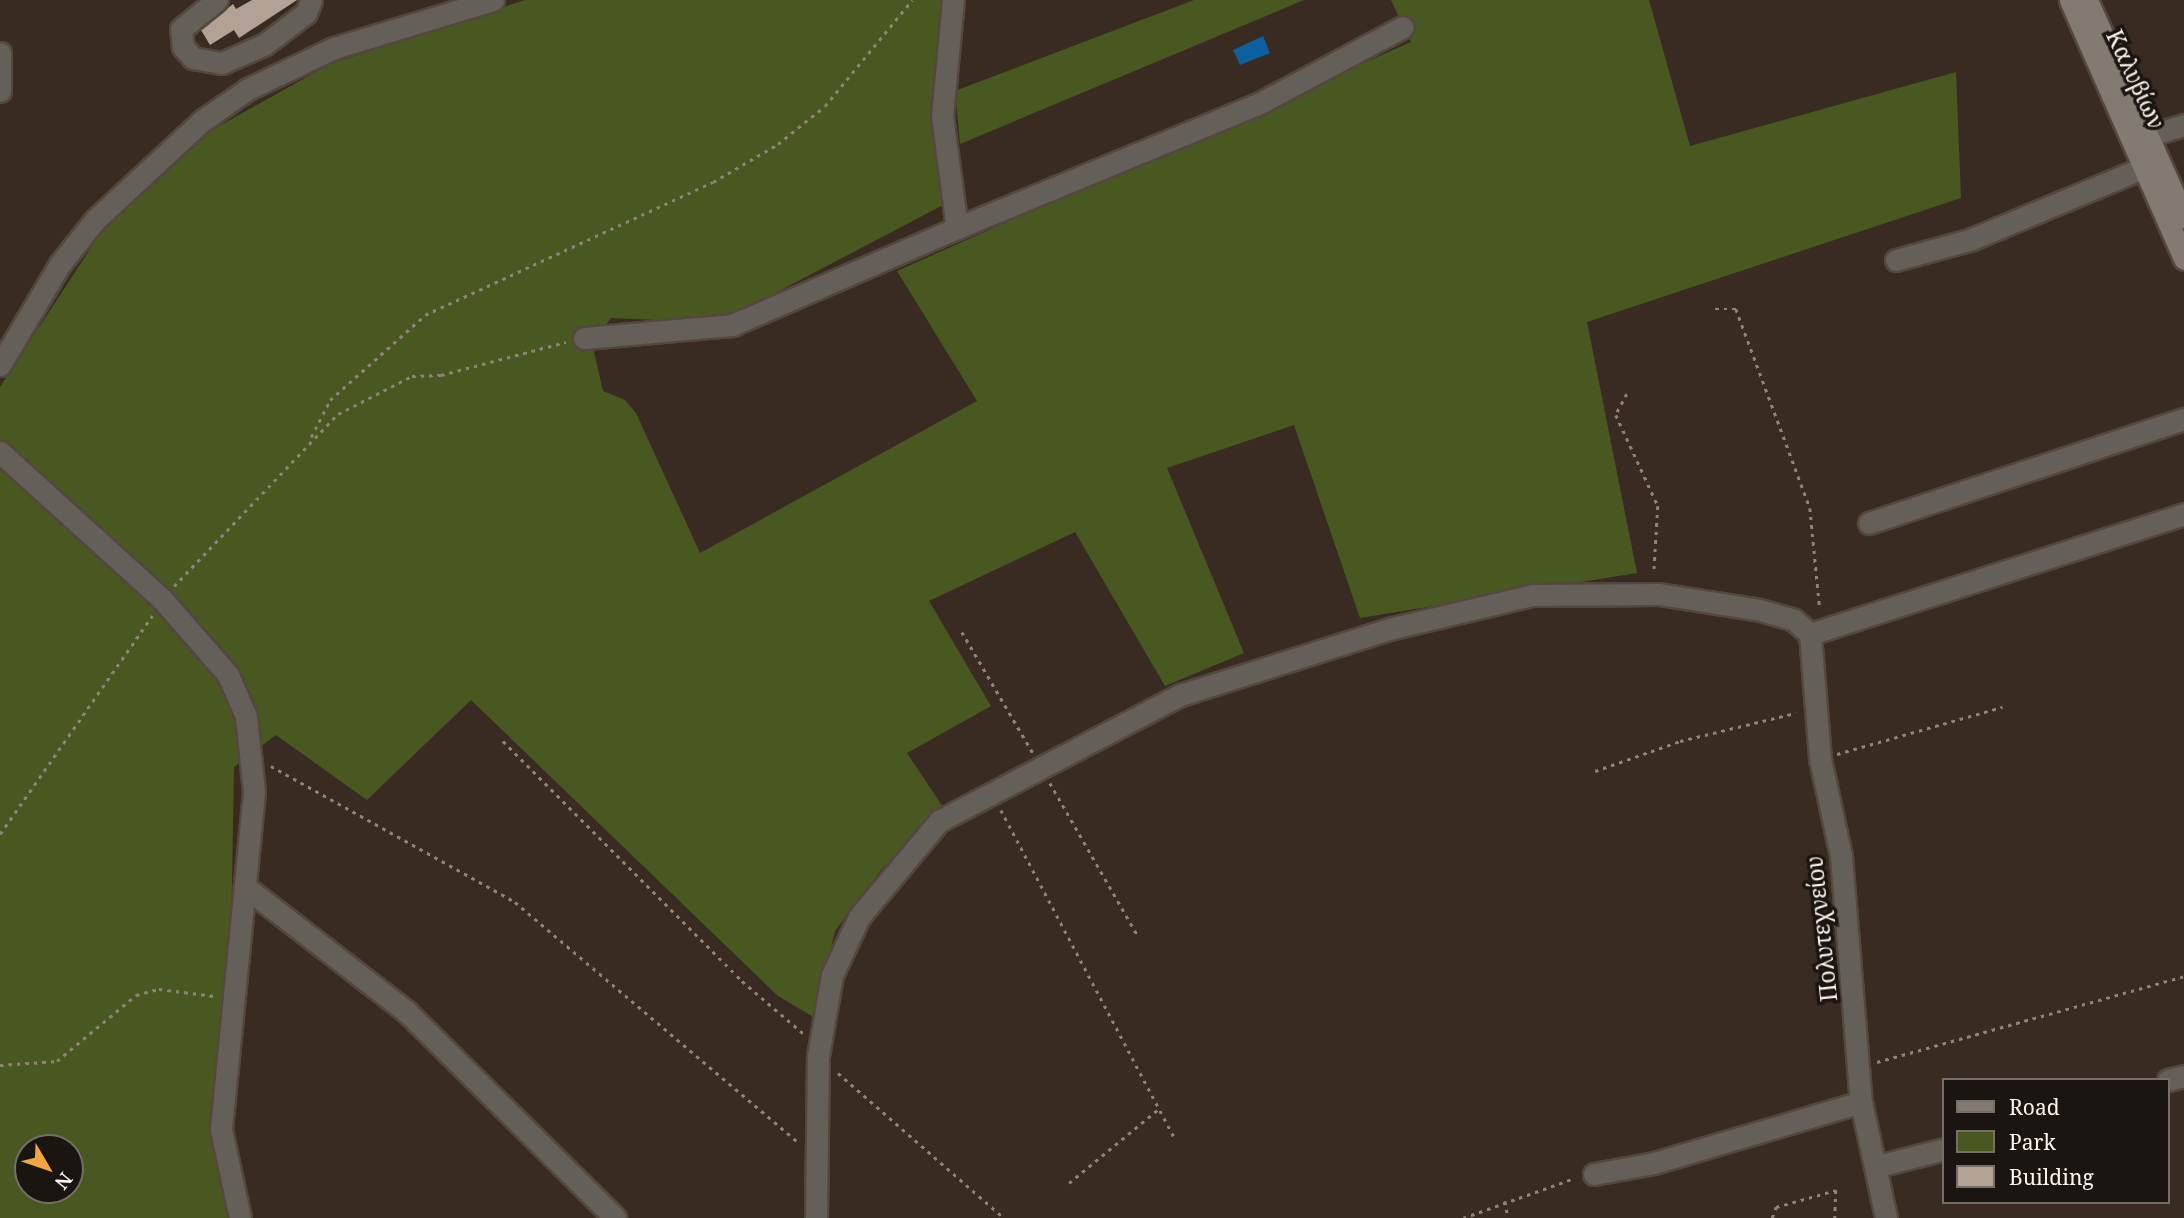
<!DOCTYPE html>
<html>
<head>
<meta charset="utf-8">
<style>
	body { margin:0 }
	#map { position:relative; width:2184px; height:1218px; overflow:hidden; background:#392b21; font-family:"Noto Serif",serif }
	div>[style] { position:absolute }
	.green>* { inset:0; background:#495821 }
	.water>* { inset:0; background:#0b609d }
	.building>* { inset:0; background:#b2a195 }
	.path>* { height:2.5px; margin-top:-1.25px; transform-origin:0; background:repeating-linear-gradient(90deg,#8f837a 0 3.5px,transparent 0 8.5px) }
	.roads { filter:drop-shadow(2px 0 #54473d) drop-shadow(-2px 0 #54473d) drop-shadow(0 2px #54473d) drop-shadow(0 -2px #54473d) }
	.minor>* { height:21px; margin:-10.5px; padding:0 10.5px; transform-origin:10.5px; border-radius:10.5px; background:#655f59 }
	.tertiary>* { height:21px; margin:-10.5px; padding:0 10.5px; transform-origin:10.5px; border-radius:10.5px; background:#655f59 }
	.secondary>* { height:21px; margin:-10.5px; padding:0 10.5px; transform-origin:10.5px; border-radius:10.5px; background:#837a71 }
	span { translate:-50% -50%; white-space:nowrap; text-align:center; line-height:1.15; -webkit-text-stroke:7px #1b1511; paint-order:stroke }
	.street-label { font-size:23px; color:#fcf3ec }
	.legend { position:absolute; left:1942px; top:1078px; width:228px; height:126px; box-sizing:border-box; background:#1b1511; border:2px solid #756e69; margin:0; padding:9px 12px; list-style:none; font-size:21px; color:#fcf3ec }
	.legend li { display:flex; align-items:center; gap:14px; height:35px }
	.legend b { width:35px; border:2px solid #756e69 }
	.north { position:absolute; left:14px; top:1134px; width:70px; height:70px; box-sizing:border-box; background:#1b1511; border:2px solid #756e69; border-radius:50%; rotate:129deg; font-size:19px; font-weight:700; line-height:28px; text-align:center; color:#fcf3ec }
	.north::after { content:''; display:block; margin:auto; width:24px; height:32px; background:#f2a542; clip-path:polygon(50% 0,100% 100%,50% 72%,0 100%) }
</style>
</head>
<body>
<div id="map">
	<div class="green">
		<i style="clip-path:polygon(evenodd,525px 0,941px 0,933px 128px,945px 204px,745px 309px,705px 322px,611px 318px,592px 343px,603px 391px,625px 400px,636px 413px,700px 553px,977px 401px,897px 271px,1411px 42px,1391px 0,1649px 0,1690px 146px,1956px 72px,1961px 198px,1587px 322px,1637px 573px,1360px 618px,1294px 425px,1167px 468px,1244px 653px,1165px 686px,1075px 532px,929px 601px,991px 706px,907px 753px,943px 807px,881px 870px,835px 931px,815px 1018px,778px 996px,471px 700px,367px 800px,276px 735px,234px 767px,227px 1172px,240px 1218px,0 1218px,0 387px,100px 234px,212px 130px,330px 64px,525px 0,28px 1148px,70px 1148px,70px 1190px,28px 1190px,28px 1148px)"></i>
		<i style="clip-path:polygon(1194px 0,1304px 0,960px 144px,955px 91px)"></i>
	</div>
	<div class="water">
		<i style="clip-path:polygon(1263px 36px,1270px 53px,1240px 65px,1233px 50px)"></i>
	</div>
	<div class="building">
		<i style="clip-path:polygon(252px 0,297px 0,239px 38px,234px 30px,210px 45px,201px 30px,233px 4px,236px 9px)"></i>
	</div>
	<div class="path">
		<i style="left:1715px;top:309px;width:21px"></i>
		<i style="left:1736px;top:309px;width:212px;rotate:69.6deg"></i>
		<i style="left:1810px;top:508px;width:102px;rotate:84.4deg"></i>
		<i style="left:1627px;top:394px;width:24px;rotate:118deg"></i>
		<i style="left:1616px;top:415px;width:100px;rotate:65.2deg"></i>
		<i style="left:1658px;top:506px;width:68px;rotate:93.4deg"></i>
		<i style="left:311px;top:437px;width:42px;rotate:-62.8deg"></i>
		<i style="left:330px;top:400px;width:127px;rotate:-41.8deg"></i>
		<i style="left:425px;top:315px;width:317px;rotate:-24.8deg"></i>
		<i style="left:713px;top:182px;width:75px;rotate:-30.3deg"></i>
		<i style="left:778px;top:144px;width:60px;rotate:-39deg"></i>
		<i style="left:825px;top:106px;width:137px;rotate:-50.6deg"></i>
		<i style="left:174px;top:586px;width:238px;rotate:-46.4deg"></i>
		<i style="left:338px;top:414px;width:83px;rotate:-27.2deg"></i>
		<i style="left:412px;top:376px;width:29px;rotate:-2deg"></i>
		<i style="left:441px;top:375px;width:129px;rotate:-14.8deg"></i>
		<i style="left:962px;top:632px;width:140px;rotate:59.6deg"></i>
		<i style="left:503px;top:741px;width:339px;rotate:45.1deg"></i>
		<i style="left:742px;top:981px;width:82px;rotate:40.5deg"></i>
		<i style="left:1837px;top:754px;width:172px;rotate:-15.9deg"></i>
		<i style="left:271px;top:766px;width:279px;rotate:29.1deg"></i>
		<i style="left:515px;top:902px;width:372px;rotate:40.3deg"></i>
		<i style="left:1595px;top:771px;width:90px;rotate:-19.4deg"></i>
		<i style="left:1680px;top:741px;width:119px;rotate:-13.6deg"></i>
		<i style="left:1050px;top:783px;width:177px;rotate:60.1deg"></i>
		<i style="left:1001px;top:810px;width:371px;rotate:62.1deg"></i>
		<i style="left:0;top:834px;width:266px;rotate:-55.1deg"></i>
		<i style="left:1877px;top:1062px;width:319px;rotate:-15.6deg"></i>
		<i style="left:0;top:1065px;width:57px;rotate:-4deg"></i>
		<i style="left:57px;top:1061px;width:103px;rotate:-39.9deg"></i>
		<i style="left:136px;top:995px;width:24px;rotate:-15deg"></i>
		<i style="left:159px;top:989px;width:56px;rotate:7.1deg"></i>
		<i style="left:838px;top:1073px;width:220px;rotate:41.1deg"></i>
		<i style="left:1069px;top:1183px;width:119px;rotate:-39.6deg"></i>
		<i style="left:1505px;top:1201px;width:17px;rotate:80deg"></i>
		<i style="left:1463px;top:1218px;width:119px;rotate:-19.7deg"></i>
		<i style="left:1772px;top:1218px;width:12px;rotate:-70deg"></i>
		<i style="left:1776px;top:1207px;width:62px;rotate:-15.8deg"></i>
		<i style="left:1836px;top:1190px;width:28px;rotate:92deg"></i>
	</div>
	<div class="roads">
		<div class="minor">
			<i style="left:217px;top:0;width:46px;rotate:141.1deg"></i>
			<i style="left:181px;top:29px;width:18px;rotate:84deg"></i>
			<i style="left:183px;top:47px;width:15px;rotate:48deg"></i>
			<i style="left:193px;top:58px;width:29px;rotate:10deg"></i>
			<i style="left:222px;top:63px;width:47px;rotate:-23.8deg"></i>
			<i style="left:265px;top:44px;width:51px;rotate:-37.1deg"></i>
			<i style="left:306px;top:13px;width:14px;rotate:-69deg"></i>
			<i style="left:953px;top:0;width:117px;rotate:95.4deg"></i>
			<i style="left:942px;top:116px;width:113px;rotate:82.4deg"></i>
			<i style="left:957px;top:228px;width:323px;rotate:-22.4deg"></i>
			<i style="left:1256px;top:105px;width:166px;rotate:-28deg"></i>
			<i style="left:0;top:53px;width:38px;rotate:90deg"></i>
			<i style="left:2151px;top:135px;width:34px;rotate:-17deg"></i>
			<i style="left:1896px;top:260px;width:79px;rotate:-15.4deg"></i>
			<i style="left:1972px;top:239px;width:190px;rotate:-22.6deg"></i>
			<i style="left:584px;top:338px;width:149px;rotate:-5deg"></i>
			<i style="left:732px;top:325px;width:245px;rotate:-23.3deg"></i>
			<i style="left:0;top:452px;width:219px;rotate:42.2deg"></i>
			<i style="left:162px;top:599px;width:101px;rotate:49deg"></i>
			<i style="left:228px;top:675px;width:45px;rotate:66.3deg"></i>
			<i style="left:246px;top:716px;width:76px;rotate:84deg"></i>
			<i style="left:254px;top:792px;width:340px;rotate:95.6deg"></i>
			<i style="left:221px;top:1130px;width:90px;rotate:77.8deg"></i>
			<i style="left:1869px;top:523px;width:332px;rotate:-18.3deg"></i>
			<i style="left:1810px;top:634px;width:125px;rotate:85.4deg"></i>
			<i style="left:1820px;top:759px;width:99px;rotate:77.8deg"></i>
			<i style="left:1841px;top:856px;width:247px;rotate:85.4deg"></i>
			<i style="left:1861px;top:1102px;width:119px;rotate:77.8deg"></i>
			<i style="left:1810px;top:634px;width:393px;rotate:-17.8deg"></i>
			<i style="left:248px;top:889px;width:201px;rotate:37.7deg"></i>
			<i style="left:407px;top:1012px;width:293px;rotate:44.7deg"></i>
			<i style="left:2168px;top:1080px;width:16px;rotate:-14deg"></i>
			<i style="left:1878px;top:1166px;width:68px;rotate:-14.4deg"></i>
			<i style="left:1594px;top:1174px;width:61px;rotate:-10.4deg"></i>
			<i style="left:1654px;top:1163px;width:216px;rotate:-16.4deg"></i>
			<i style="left:816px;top:1218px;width:162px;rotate:-89.3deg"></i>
			<i style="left:818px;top:1056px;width:82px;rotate:-80.2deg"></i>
			<i style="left:832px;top:975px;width:64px;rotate:-65deg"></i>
			<i style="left:859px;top:917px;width:125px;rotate:-50.2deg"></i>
			<i style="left:939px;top:821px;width:272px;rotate:-27.6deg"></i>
			<i style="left:1180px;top:695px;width:223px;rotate:-17.5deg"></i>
			<i style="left:1393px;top:628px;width:144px;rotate:-13.3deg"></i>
			<i style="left:1533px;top:595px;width:126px;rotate:-0.5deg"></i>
			<i style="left:1659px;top:594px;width:102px;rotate:9deg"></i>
			<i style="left:1760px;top:610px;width:35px;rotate:16deg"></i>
			<i style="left:1794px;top:620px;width:21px;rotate:41deg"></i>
		</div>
		<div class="tertiary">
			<i style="left:0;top:365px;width:117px;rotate:-59.3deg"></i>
			<i style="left:60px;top:264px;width:56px;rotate:-51.5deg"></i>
			<i style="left:95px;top:220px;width:147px;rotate:-42.8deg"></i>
			<i style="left:203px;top:120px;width:55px;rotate:-34.6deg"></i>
			<i style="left:248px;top:89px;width:95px;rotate:-25.5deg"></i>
			<i style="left:334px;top:48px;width:166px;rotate:-16.8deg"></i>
		</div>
		<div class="secondary">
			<i style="left:2070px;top:0;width:283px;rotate:66.2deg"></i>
			<i style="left:2087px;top:0;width:238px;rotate:65.9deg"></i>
		</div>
	</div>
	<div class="street-label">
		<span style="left:2136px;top:79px;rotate:65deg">Καλυβίων</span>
		<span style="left:1821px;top:929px;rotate:-96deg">Πολυτεχνείου</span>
	</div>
	<ul class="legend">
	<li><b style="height:9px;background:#837a71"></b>Road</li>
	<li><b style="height:19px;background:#495821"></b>Park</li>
	<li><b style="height:19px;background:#b2a195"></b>Building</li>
	</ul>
	<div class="north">N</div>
</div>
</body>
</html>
